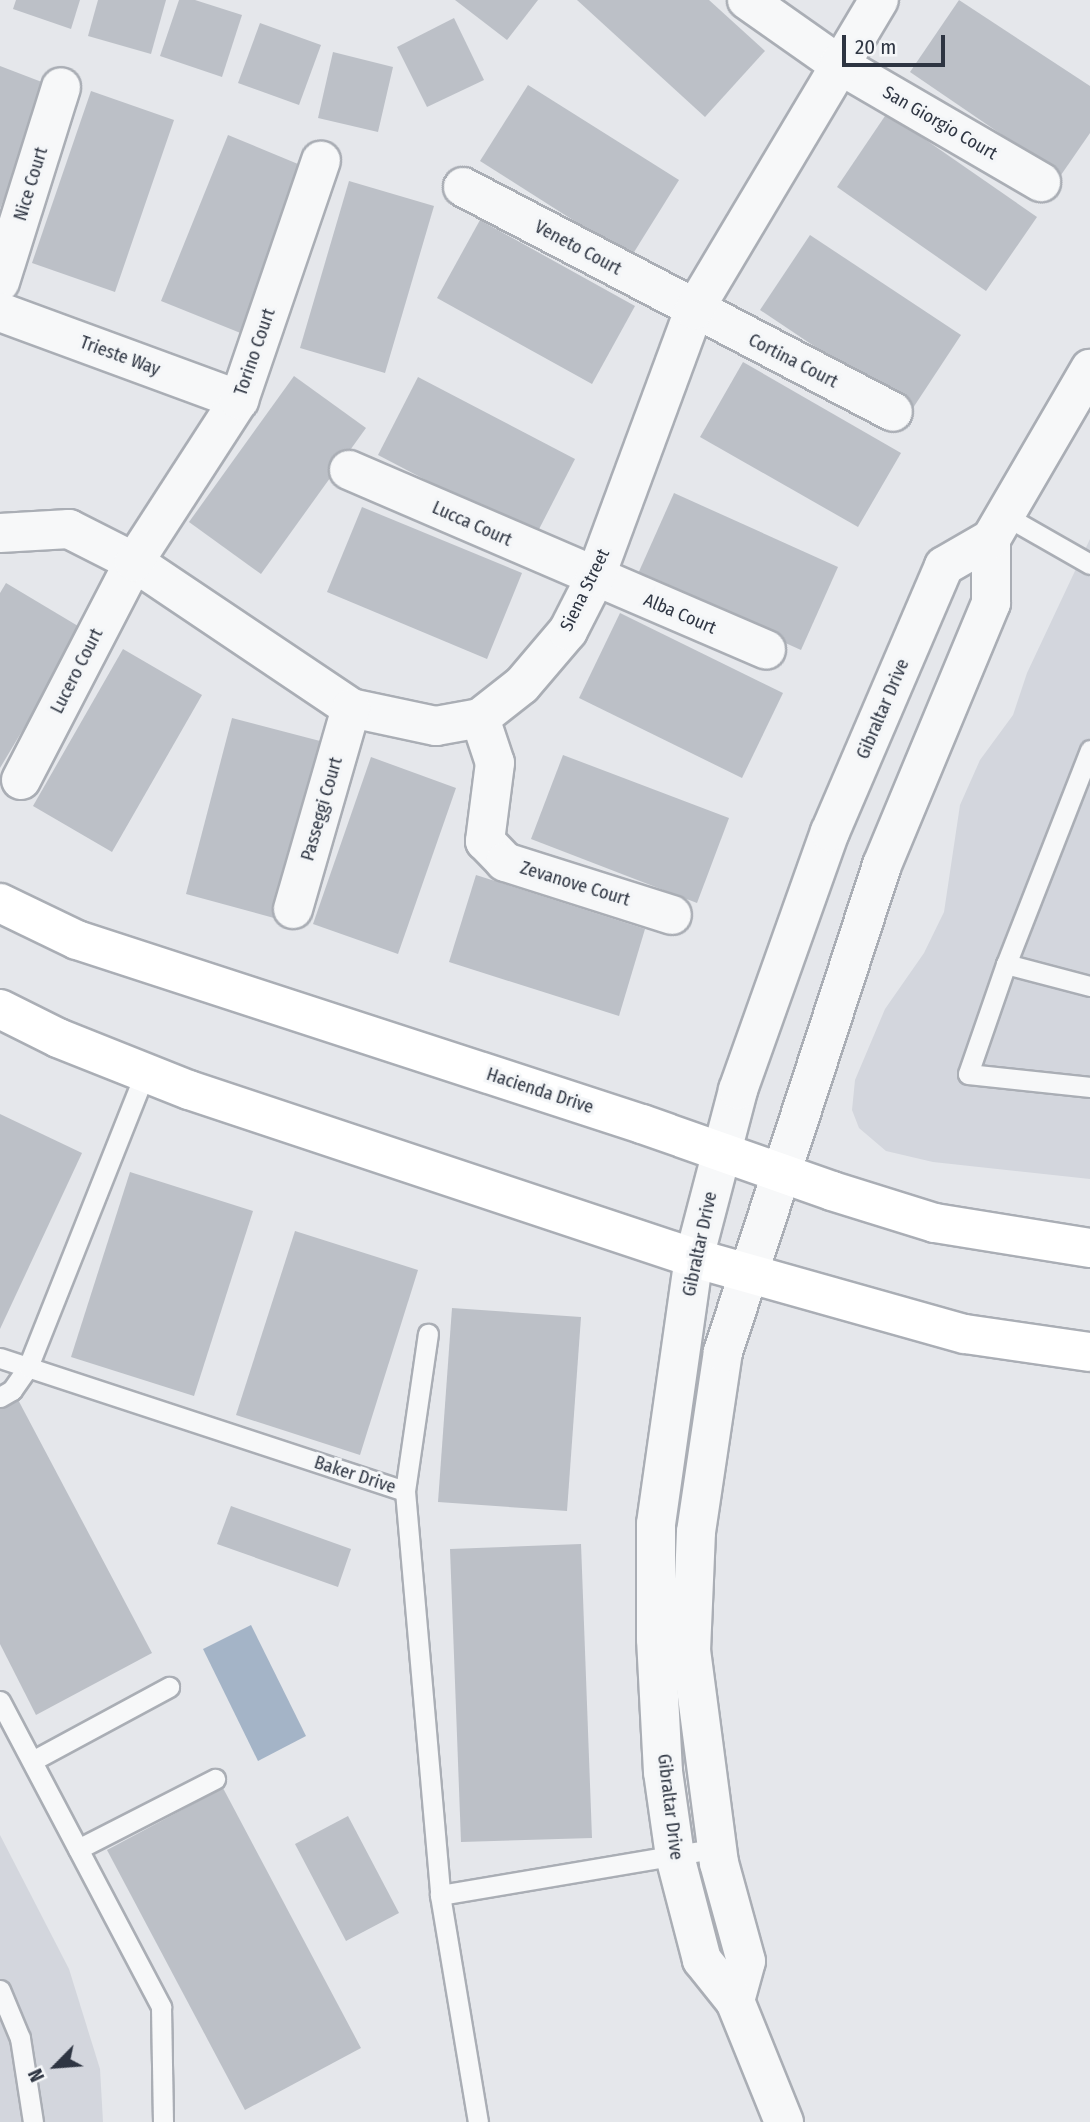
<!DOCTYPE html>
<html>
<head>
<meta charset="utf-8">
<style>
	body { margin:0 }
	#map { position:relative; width:1090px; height:2122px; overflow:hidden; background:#e5e7eb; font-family:"Fira Sans Condensed",sans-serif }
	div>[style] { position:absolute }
	.built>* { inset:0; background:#d3d6dd }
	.water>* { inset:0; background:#a4b4c7 }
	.building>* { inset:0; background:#bcc0c7 }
	.roads { filter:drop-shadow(2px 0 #aaaeb5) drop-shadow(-2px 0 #aaaeb5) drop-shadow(0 2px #aaaeb5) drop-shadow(0 -2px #aaaeb5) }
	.service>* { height:19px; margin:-9.5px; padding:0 9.5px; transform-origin:9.5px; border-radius:9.5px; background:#f7f8f9 }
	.minor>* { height:38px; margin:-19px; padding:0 19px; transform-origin:19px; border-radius:19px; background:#f7f8f9 }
	.tertiary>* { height:38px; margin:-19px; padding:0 19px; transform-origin:19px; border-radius:19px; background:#f7f8f9 }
	.secondary>* { height:38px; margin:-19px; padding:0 19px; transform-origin:19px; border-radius:19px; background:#fff }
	span { translate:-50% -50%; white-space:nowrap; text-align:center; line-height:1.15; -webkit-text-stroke:6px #f4f6f8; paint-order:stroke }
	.street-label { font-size:18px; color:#2e3542 }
	.north { position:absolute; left:21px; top:2031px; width:70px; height:70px; -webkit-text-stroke:5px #f4f6f8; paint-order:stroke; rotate:245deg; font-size:19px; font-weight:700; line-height:28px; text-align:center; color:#2e3542 }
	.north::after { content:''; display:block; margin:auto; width:24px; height:32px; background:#2e3542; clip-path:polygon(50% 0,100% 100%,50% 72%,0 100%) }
	.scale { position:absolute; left:842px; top:35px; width:103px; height:32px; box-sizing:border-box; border:4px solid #2e3542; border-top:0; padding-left:9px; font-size:21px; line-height:24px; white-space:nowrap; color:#2e3542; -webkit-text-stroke:5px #f4f6f8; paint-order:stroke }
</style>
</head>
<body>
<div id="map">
	<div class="built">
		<i style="clip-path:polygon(1090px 539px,1090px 1179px,933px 1162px,886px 1151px,859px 1128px,852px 1110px,855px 1080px,885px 1009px,924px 953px,944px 912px,960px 805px,980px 760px,1013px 715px,1027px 673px)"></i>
		<i style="clip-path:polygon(0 1835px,69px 1969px,100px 2069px,103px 2122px,0 2122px)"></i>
	</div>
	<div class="water">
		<i style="clip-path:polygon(251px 1625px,306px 1736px,258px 1761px,203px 1649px)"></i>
	</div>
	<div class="building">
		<i style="clip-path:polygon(16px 0,80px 0,71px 29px,13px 9px)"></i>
		<i style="clip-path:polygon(98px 0,166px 0,151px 54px,88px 36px)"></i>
		<i style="clip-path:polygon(179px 0,195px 0,242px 15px,222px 77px,160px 56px)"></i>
		<i style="clip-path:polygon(455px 0,538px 0,507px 40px)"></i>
		<i style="clip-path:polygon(577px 0,709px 0,765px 51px,705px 117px)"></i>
		<i style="clip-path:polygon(959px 0,1090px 86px,1090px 133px,1061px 175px,910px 72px)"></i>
		<i style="clip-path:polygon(454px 18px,484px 80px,427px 107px,397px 47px)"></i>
		<i style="clip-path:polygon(260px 23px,321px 45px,299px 105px,238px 83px)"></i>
		<i style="clip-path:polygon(333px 52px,393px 67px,378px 132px,318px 118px)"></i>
		<i style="clip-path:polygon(0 66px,47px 84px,0 209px)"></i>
		<i style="clip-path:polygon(528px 85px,679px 180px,631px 257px,480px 161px)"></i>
		<i style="clip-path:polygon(91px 91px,174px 120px,115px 292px,32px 263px)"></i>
		<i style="clip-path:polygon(887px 113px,1037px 217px,986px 291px,837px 187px)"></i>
		<i style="clip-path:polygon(228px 135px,310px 169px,243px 334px,161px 301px)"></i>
		<i style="clip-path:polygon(349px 181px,434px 206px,385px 373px,300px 348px)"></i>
		<i style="clip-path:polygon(480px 220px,635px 306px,592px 384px,437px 298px)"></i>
		<i style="clip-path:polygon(810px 235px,961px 335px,911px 411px,760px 310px)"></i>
		<i style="clip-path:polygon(743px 362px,901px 453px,858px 527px,700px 437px)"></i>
		<i style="clip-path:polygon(294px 376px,366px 428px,261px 574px,189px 522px)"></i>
		<i style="clip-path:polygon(418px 377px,575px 459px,535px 537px,378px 455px)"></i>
		<i style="clip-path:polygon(674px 493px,838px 567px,801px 650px,637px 576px)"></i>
		<i style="clip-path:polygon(362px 507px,522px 573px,487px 659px,327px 592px)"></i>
		<i style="clip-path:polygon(6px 583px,83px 629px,0 768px,0 593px)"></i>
		<i style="clip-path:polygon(620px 613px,783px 693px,742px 778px,579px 698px)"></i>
		<i style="clip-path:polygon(123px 649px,202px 695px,112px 852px,33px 806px)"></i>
		<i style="clip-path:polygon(232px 718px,320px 741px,274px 918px,186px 894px)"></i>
		<i style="clip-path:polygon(563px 755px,729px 818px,697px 903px,531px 839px)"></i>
		<i style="clip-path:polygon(371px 757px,456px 788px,398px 954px,313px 924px)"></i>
		<i style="clip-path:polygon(476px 875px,645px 929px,619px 1016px,449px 962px)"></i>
		<i style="clip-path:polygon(0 1114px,82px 1153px,0 1329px)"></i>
		<i style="clip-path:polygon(130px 1172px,253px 1211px,194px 1396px,71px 1357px)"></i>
		<i style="clip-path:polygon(295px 1231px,418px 1270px,360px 1455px,236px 1415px)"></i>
		<i style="clip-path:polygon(452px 1308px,581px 1317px,567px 1511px,438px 1502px)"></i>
		<i style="clip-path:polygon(15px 1394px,152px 1653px,36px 1715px,0 1644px,0 1401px)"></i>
		<i style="clip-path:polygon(231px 1506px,351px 1549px,338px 1587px,217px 1544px)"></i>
		<i style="clip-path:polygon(581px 1544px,592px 1838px,461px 1842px,450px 1549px)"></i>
		<i style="clip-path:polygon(223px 1788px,361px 2048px,245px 2110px,107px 1850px)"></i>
		<i style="clip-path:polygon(348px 1816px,399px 1913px,346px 1941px,295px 1844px)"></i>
	</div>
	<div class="roads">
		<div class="service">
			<i style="left:1004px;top:515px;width:99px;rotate:29.7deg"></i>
			<i style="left:1090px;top:750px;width:230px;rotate:111.4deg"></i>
			<i style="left:1006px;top:964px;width:116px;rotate:109.1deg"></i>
			<i style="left:968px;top:1074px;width:123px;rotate:6.1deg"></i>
			<i style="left:1006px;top:964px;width:87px;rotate:14.7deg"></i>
			<i style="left:0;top:1358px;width:426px;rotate:18.2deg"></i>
			<i style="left:405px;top:1491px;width:406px;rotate:85deg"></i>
			<i style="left:440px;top:1895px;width:230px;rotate:80.5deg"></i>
			<i style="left:0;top:1397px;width:14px;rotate:-30deg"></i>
			<i style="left:12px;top:1390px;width:28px;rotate:-55deg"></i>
			<i style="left:28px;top:1367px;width:316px;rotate:-68.3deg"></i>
			<i style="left:405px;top:1491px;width:159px;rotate:-81.7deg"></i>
			<i style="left:0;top:1701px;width:346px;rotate:62.2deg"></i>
			<i style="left:161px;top:2007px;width:115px;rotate:89deg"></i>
			<i style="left:32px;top:1761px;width:156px;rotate:-28.4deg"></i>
			<i style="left:78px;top:1849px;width:154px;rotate:-27.1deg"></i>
			<i style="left:440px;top:1895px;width:281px;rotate:-9.6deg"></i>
			<i style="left:0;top:1990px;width:52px;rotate:67.4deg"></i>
			<i style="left:20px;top:2038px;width:85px;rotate:81.2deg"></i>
		</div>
		<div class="minor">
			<i style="left:747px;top:0;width:111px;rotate:35.1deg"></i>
			<i style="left:838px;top:64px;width:235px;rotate:30.2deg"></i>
			<i style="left:463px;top:187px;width:485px;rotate:27.6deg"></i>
			<i style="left:0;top:282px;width:204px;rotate:-72.6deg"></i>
			<i style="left:0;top:312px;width:255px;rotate:20.2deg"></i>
			<i style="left:349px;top:470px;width:454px;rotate:23.3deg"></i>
			<i style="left:0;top:533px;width:69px;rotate:-3.3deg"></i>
			<i style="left:69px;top:529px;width:73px;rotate:26.9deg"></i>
			<i style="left:134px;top:562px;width:262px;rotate:33.9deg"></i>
			<i style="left:351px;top:708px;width:87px;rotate:12deg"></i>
			<i style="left:436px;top:726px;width:45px;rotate:-10.3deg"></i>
			<i style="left:480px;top:718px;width:53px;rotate:-38.2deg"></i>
			<i style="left:522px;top:685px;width:71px;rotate:-49.6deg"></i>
			<i style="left:568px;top:631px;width:59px;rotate:-63deg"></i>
			<i style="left:595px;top:578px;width:286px;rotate:-69.7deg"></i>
			<i style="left:694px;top:310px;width:361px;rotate:-59.2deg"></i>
			<i style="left:480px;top:718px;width:47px;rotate:71.6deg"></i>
			<i style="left:495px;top:763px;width:79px;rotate:97.3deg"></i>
			<i style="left:485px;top:841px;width:29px;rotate:46deg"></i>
			<i style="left:505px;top:862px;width:175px;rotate:17.6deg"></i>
			<i style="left:21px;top:780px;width:246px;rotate:-62.6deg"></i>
			<i style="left:134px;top:562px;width:193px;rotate:-57.1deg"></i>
			<i style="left:239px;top:400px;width:253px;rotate:-71.1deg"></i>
			<i style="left:293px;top:909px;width:209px;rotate:-73.9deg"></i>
		</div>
		<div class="tertiary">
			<i style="left:735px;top:2001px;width:41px;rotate:-74.6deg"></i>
			<i style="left:746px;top:1961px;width:102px;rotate:-105.4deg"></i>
			<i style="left:719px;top:1863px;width:214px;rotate:-97.5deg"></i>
			<i style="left:691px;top:1651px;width:119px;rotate:-87.6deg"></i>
			<i style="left:696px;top:1532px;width:182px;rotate:-81.5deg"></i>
			<i style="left:723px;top:1352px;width:512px;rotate:-71.92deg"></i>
			<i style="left:882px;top:865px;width:284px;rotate:-67.4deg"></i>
			<i style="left:991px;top:603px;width:64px;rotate:-90deg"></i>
			<i style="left:784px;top:2122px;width:131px;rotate:-112deg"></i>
			<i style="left:735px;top:2001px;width:53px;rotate:-128.8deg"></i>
			<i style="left:702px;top:1960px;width:107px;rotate:-104.6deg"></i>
			<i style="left:675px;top:1856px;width:85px;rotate:-98.1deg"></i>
			<i style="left:663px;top:1772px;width:133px;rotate:-93deg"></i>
			<i style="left:656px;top:1639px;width:115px;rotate:-90deg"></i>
			<i style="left:656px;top:1524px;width:269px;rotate:-81.9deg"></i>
			<i style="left:694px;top:1258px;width:174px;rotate:-75.3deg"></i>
			<i style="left:738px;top:1090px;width:274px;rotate:-70.4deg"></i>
			<i style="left:830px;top:832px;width:289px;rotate:-66.8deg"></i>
			<i style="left:944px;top:566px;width:54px;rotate:-29.9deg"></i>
			<i style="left:991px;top:539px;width:197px;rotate:-59.8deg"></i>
		</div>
		<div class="secondary">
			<i style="left:0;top:903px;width:85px;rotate:25.7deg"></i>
			<i style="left:77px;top:940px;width:594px;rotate:18.04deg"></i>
			<i style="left:642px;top:1124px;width:201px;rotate:19.4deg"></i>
			<i style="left:832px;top:1191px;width:108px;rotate:17.3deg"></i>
			<i style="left:935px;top:1223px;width:157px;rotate:9.2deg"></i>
			<i style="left:0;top:1009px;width:65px;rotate:26.6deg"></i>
			<i style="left:58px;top:1038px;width:141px;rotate:21.7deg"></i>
			<i style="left:189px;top:1090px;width:532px;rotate:18.4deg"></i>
			<i style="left:694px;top:1258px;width:281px;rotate:15.7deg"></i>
			<i style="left:965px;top:1334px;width:126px;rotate:8.2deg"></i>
		</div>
	</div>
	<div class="street-label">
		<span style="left:940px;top:123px;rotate:30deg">San Giorgio Court</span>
		<span style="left:31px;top:184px;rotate:-73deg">Nice Court</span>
		<span style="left:578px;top:248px;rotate:28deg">Veneto Court</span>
		<span style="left:255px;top:352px;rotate:-71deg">Torino Court</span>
		<span style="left:120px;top:356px;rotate:20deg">Trieste Way</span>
		<span style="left:793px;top:361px;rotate:27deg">Cortina Court</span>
		<span style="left:472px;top:524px;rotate:24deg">Lucca Court</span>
		<span style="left:585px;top:590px;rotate:-64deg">Siena Street</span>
		<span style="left:680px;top:614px;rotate:23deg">Alba Court</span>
		<span style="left:77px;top:671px;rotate:-63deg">Lucero Court</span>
		<span style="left:883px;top:709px;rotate:-67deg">Gibraltar Drive</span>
		<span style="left:322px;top:809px;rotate:-74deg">Passeggi Court</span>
		<span style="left:575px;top:884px;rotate:17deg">Zevanove Court</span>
		<span style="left:540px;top:1091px;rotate:18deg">Hacienda Drive</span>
		<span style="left:700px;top:1244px;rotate:-78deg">Gibraltar Drive</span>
		<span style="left:355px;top:1475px;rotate:18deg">Baker Drive</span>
		<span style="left:670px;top:1807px;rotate:83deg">Gibraltar Drive</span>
	</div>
	<div class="north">N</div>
	<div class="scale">20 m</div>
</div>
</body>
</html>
